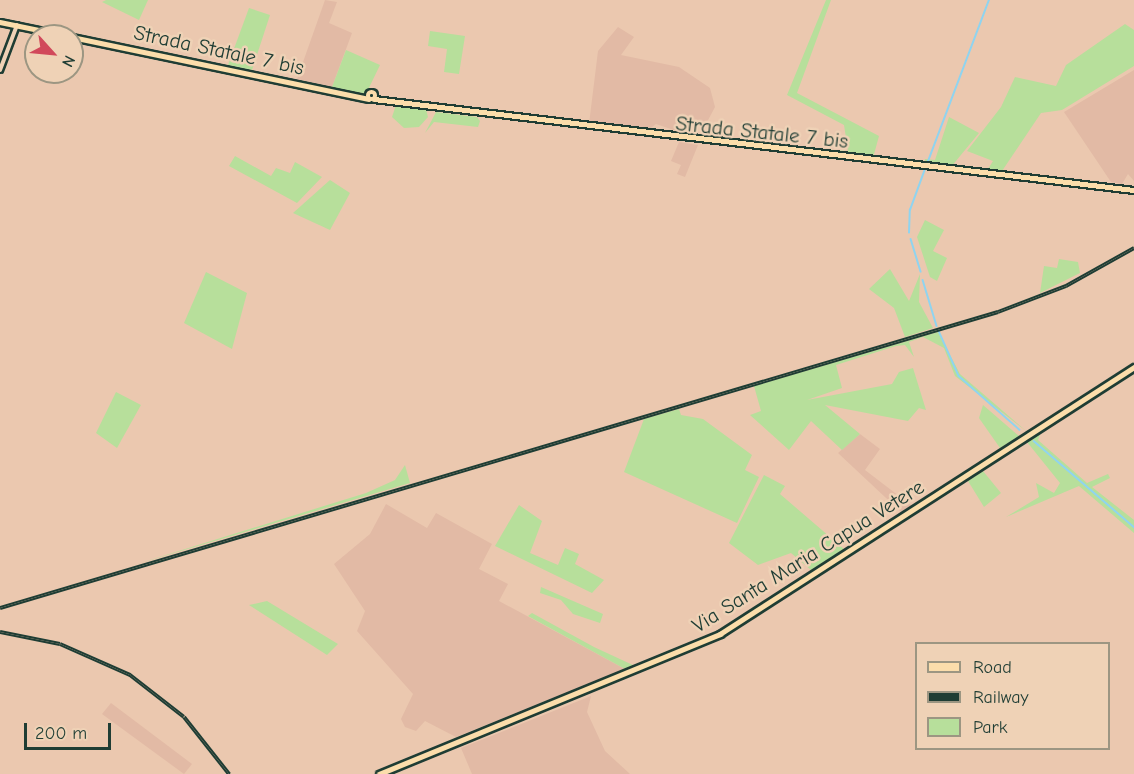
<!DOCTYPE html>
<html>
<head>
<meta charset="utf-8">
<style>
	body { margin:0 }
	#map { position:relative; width:1134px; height:774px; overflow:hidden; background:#ebc8af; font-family:"Comic Neue",sans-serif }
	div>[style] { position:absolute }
	.built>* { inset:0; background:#e2baa5 }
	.green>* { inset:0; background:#b7df9b }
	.stream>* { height:1.5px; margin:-0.75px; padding:0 0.75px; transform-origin:0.75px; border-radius:0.75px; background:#8fd4f0 }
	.roads { filter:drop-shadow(2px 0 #1f3d34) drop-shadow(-2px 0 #1f3d34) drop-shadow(0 2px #1f3d34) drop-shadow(0 -2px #1f3d34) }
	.secondary>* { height:4px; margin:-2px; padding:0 2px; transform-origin:2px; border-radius:2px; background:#efd2b6 }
	.primary>* { height:4.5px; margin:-2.25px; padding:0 2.25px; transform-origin:2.25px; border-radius:2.25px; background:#fbddab }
	.primary>.ring { margin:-2.25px; padding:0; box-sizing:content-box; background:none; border:4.5px solid #fbddab; border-radius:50% }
	.rail>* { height:4px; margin-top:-2px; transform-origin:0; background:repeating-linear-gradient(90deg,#efd2b6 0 4.5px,#1f3d34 0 9px); box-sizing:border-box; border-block:2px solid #1f3d34 }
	span { translate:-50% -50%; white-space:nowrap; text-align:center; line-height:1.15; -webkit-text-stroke:5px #efd2b6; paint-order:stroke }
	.street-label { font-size:21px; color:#1f3d34 }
	.legend { position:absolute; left:915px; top:642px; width:195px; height:108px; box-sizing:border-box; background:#efd2b6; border:2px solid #9c9682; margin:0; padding:8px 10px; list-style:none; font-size:18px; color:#1f3d34 }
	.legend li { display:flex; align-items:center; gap:12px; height:30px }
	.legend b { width:30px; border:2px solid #9c9682 }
	.north { position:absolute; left:24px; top:24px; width:60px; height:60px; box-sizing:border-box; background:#efd2b6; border:2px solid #9c9682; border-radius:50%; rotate:117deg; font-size:16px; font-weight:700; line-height:24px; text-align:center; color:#1f3d34 }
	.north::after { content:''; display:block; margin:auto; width:21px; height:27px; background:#d1495b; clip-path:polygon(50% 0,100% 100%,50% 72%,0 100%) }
	.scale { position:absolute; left:24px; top:723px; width:87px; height:27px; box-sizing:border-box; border:3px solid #1f3d34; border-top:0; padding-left:8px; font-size:18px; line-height:21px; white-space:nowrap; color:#1f3d34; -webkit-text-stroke:4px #efd2b6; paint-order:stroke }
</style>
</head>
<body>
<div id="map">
	<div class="built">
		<i style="clip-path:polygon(325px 0,337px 2px,329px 23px,352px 33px,332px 87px,297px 79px)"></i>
		<i style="clip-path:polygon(618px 27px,634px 37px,621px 55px,679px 67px,710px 88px,715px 107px,706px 124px,683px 133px,656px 124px,648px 130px,589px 124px,598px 51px)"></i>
		<i style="clip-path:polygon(1134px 70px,1134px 181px,1128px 174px,1122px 184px,1111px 182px,1064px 112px)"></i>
		<i style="clip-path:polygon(679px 142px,698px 145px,685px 177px,677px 174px,681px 165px,671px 161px)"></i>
		<i style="clip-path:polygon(860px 434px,880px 449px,865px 470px,912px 506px,901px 512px,838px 453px)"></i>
		<i style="clip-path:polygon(386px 504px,427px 528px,436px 513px,492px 544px,479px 569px,508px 584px,499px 601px,625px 669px,456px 737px,425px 721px,416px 731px,405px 727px,401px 719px,413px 694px,357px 631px,365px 611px,334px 564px,370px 534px)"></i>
		<i style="clip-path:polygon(591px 696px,587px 712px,605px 751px,630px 774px,472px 774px,461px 748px)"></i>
		<i style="clip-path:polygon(111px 703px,192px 764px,184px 774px,102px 714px)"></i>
	</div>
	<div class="green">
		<i style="clip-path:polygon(106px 0,148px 0,139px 20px,102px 2px)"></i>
		<i style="clip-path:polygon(826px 0,831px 0,797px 93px,879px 136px,873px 158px,778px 146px,848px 151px,844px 125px,787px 95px)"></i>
		<i style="clip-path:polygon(249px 8px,270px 15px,252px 70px,228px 65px)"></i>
		<i style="clip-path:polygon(1125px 24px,1134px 30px,1134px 66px,1062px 110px,1041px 113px,1002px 171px,988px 169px,993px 161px,967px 151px,1001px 107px,1015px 77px,1056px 86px,1066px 65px)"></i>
		<i style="clip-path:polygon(430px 31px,465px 36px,459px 74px,444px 72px,447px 49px,428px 46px)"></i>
		<i style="clip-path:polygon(346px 50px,380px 65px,366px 94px,332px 87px)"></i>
		<i style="clip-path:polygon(396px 105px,426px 109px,428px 117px,419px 127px,404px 128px,392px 117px)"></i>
		<i style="clip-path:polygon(436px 112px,477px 117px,480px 121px,478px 127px,434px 122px,425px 133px)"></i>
		<i style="clip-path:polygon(949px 117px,979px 133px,951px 167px,924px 164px,925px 159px,935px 160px)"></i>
		<i style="clip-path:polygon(235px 156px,271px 176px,276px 168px,290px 173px,295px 162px,322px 177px,297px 203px,229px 166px)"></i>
		<i style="clip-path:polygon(330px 180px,350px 193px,330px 230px,293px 213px)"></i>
		<i style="clip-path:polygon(925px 220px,944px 230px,933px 251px,947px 258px,937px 281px,930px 277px,917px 237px)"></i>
		<i style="clip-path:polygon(1059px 259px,1078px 262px,1080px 273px,1040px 293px,1044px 266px,1057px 268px)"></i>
		<i style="clip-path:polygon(890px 269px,909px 301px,920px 274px,919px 302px,933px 328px,905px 337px,894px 308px,869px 289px)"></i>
		<i style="clip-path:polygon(206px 272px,247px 293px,232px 349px,184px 323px)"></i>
		<i style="clip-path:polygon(938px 332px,960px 374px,1026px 431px,955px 376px,944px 348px,923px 337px,909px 342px,914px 357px,905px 345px,896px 346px,836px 365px,842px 388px,807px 400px,892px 384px,899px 372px,913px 368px,926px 410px,919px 408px,908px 421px,825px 405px,860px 434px,842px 450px,811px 421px,789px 450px,750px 415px,761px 411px,754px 386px)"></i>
		<i style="clip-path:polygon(116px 392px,141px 405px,117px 448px,96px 433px)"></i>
		<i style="clip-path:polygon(983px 405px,1019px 436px,1000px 448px,979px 418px)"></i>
		<i style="clip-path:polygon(679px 409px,681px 415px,703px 419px,752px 455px,745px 470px,759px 477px,737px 523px,624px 472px,644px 419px)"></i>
		<i style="clip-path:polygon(1041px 432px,1038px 440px,1087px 483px,1108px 474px,1110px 478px,1092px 487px,1134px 520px,1134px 533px,1079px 486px,1006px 517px,1039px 497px,1036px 483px,1054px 493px,1060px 483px,1027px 442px)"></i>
		<i style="clip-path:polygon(405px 465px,410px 483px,137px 564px,366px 493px,395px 480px)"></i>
		<i style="clip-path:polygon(983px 471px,1001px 493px,984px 507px,968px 481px)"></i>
		<i style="clip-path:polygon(764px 475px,785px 486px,780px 494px,844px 549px,811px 570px,791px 553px,758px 565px,729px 543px)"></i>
		<i style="clip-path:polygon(519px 505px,542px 521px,530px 553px,558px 565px,565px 548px,579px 554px,575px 564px,604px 580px,592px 593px,495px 546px)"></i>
		<i style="clip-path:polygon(541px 587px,603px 614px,600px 623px,573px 614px,561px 600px,540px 593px)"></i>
		<i style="clip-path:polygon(267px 601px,338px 644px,327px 655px,249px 605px)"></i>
		<i style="clip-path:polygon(532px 613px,594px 647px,635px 666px,625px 669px,528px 616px)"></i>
	</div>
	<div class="stream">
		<i style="left:927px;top:164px;width:175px;rotate:-69.3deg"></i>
		<i style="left:909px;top:233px;width:23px;rotate:-88deg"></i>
		<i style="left:910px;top:210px;width:44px;rotate:-69.9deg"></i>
		<i style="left:911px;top:239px;width:34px;rotate:73deg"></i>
		<i style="left:923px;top:280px;width:48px;rotate:73.1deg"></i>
		<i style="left:939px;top:331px;width:49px;rotate:66deg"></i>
		<i style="left:959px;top:376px;width:81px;rotate:41.5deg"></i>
		<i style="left:1034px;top:441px;width:132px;rotate:40.7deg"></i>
	</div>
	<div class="roads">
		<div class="secondary">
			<i style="left:0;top:70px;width:48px;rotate:-69.3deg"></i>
		</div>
		<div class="primary">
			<i style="left:0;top:22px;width:69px;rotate:11.6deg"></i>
			<i style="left:72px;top:37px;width:303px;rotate:11.8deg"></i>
			<i class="ring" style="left:368.5px;top:92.5px;width:2.5px;height:2.5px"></i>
			<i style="left:374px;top:99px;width:765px;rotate:6.83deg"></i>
			<i style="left:379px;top:774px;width:369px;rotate:-22.3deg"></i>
			<i style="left:720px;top:634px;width:493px;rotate:-32.8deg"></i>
		</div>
	</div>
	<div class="rail">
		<i style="left:0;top:608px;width:1041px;rotate:-16.52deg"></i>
		<i style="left:998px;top:312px;width:73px;rotate:-20.9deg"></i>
		<i style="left:1066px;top:286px;width:78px;rotate:-29.2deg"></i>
		<i style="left:0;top:632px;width:61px;rotate:11.3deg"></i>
		<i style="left:60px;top:644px;width:77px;rotate:23.9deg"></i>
		<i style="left:130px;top:675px;width:68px;rotate:37.9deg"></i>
		<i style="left:184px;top:717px;width:73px;rotate:51.7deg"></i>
	</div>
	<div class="street-label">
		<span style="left:219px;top:50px;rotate:12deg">Strada Statale 7 bis</span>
		<span style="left:762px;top:132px;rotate:6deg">Strada Statale 7 bis</span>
		<span style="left:808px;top:556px;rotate:-32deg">Via Santa Maria Capua Vetere</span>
	</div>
	<ul class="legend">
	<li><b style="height:8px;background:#fbddab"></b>Road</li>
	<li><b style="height:8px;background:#1f3d34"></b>Railway</li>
	<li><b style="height:16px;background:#b7df9b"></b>Park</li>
	</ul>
	<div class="north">N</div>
	<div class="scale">200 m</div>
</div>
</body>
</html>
